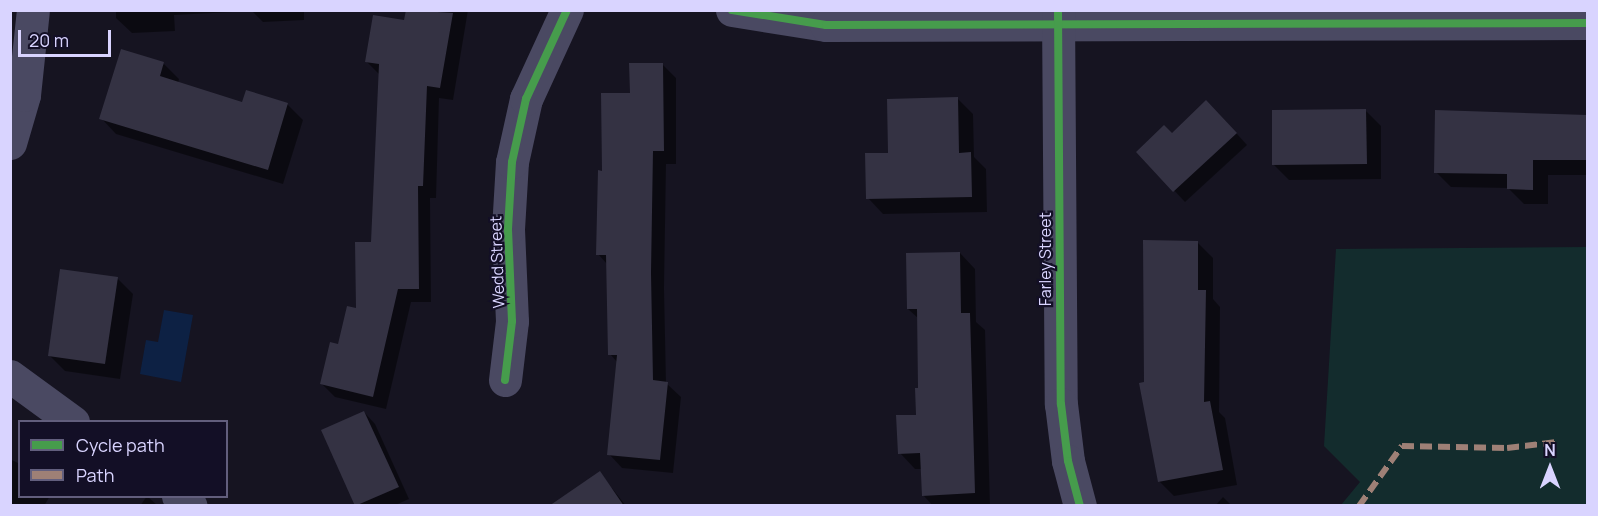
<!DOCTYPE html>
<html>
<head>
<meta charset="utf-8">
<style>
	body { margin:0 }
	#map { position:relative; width:1598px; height:516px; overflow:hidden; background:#161421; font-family:Manrope,sans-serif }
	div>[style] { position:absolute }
	.green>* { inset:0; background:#132c2d }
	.water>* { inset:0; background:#0d2144 }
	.shadow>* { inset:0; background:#0007 }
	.building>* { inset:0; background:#343243 }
	.minor>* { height:33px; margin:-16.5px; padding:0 16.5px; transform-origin:16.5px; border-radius:16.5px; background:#4a4962 }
	.tertiary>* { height:33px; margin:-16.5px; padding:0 16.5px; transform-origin:16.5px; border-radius:16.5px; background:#4a4962 }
	.quiet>* { height:6px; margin-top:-3px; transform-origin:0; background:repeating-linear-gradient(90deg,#9e8076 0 12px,transparent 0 18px) }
	.cycleway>* { height:8px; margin:-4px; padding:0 4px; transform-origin:4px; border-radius:4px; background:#469c4c }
	span { translate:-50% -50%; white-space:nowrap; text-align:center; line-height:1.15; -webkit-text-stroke:4.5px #130f26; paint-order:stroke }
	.street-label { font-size:16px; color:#d9d4ff }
	.frame { position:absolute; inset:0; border:12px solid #d9d4ff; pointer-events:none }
	.legend { position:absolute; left:18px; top:420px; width:210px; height:78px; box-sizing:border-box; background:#130f26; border:2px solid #625e7d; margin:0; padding:8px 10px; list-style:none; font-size:18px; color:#d9d4ff }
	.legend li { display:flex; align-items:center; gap:12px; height:30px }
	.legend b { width:30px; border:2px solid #625e7d }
	.north { position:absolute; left:1520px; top:438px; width:60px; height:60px; -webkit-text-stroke:4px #130f26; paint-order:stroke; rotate:0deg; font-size:16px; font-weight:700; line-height:24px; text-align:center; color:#d9d4ff }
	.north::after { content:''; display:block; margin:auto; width:21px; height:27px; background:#d9d4ff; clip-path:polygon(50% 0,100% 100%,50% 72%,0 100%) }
	.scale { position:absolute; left:18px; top:30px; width:93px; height:27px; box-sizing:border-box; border:3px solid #d9d4ff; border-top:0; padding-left:8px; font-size:18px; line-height:21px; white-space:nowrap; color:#d9d4ff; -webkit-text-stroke:4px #130f26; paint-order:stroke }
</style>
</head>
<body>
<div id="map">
	<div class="green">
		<i style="clip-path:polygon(1587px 247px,1587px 505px,1341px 505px,1360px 482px,1324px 446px,1336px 249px)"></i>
	</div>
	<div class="water">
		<i style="clip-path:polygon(164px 310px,193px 315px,181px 382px,140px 374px,146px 340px,158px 342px)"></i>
	</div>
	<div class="shadow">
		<i style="clip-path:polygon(116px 10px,304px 10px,304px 20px,263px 22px,252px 11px,174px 15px,175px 31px,132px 33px,116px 18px)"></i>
		<i style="clip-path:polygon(408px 10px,468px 10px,453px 100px,439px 98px,436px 198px,430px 198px,431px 302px,411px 302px,386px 409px,335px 397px,322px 384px,358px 310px,373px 244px,380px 75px,366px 61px,406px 22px)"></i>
		<i style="clip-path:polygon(164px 64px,179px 79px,178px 83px,243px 104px,247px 92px,288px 105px,303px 120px,283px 184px,116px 134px,101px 118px)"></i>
		<i style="clip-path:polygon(662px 64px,676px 78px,676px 164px,666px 164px,664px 288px,666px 383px,681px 397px,673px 473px,622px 468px,609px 454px,618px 363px,610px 354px,607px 264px,598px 254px,603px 172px,631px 95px)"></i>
		<i style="clip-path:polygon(958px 99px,973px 114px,974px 157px,986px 169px,987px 212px,883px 214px,868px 198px,889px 154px)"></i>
		<i style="clip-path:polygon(1365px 110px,1381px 126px,1381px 179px,1289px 180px,1273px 164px)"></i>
		<i style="clip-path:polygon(1437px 111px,1588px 116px,1588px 175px,1548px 175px,1548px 204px,1524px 204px,1508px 188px,1451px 187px,1436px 172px)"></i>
		<i style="clip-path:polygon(1218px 113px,1247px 145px,1185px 202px,1138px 152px)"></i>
		<i style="clip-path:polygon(1198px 243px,1213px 258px,1213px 299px,1220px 307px,1219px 412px,1225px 418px,1237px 485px,1174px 496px,1159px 481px,1146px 383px)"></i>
		<i style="clip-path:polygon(960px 253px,975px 269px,976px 322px,985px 330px,990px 506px,933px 506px,923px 495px,922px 469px,915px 469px,900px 453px,918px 416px,920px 390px,919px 319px,908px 309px)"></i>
		<i style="clip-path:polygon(118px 279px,133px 294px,120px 379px,65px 371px,49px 355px)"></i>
		<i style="clip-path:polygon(364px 412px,375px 424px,409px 499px,393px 506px,356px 506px,323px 431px)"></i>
		<i style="clip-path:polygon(10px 459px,20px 464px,20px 496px,50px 496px,44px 506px,10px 506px)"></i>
		<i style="clip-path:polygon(600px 473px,626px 506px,551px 506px)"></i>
		<i style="clip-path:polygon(147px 496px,158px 506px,140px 506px)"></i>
		<i style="clip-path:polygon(1223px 497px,1232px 506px,1215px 506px)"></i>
	</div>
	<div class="building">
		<i style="clip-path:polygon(406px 10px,453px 13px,440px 88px,427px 86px,423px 186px,418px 186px,419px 289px,398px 289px,373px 397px,320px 384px,330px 342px,338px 344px,347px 306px,356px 308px,355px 242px,371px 242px,379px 64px,365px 62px,373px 15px,404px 20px)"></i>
		<i style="clip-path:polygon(121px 49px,164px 62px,160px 76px,242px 102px,246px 90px,288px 103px,268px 170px,99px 119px)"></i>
		<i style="clip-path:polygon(629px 63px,663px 63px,664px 151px,653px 151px,651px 273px,653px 380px,668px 382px,660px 460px,607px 455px,617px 355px,608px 355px,606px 255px,596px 255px,598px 170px,602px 171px,601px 93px,630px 93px)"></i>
		<i style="clip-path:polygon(958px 97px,959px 153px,971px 152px,972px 197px,866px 199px,865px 153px,888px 153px,887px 99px)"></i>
		<i style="clip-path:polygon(1206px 100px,1237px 133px,1173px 192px,1136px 152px,1164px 125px,1172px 133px)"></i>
		<i style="clip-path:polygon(1366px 109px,1367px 164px,1272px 165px,1272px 110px)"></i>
		<i style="clip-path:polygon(1435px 110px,1587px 115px,1587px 160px,1533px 160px,1533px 190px,1507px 189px,1507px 174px,1434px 173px)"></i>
		<i style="clip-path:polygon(1143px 240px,1198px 241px,1198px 290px,1206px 290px,1204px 402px,1210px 401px,1223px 470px,1158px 482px,1139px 383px,1144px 382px)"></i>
		<i style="clip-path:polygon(960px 252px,961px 313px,970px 313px,975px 493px,922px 496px,920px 453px,898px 454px,896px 415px,916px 415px,915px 388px,918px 388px,917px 309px,907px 309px,906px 253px)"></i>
		<i style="clip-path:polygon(60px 269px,118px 277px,105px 364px,48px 356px)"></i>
		<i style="clip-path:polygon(364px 411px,399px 487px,355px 506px,321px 430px)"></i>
		<i style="clip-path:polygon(600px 471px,624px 506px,549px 506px)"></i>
	</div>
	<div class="minor">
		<i style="left:732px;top:10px;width:95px;rotate:9.1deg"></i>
		<i style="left:826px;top:25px;width:762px;rotate:-0.15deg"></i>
		<i style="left:10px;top:143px;width:50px;rotate:-73.7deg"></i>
		<i style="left:24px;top:95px;width:85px;rotate:-84deg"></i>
		<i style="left:10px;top:376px;width:78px;rotate:36.1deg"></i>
		<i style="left:505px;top:380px;width:59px;rotate:-83.2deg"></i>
		<i style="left:512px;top:321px;width:92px;rotate:-92.5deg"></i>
		<i style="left:508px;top:229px;width:67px;rotate:-86.6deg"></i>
		<i style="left:512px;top:162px;width:65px;rotate:-77.5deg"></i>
		<i style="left:526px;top:99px;width:98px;rotate:-65.3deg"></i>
		<i style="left:178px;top:496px;width:16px;rotate:38deg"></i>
	</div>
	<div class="tertiary">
		<i style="left:1058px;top:10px;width:394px;rotate:89.6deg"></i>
		<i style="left:1061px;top:404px;width:57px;rotate:83deg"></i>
		<i style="left:1068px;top:461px;width:47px;rotate:75.1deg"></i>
	</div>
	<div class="quiet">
		<i style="left:1359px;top:506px;width:74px;rotate:-54.4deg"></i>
		<i style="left:1402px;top:446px;width:105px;rotate:1.1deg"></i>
		<i style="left:1507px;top:448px;width:50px;rotate:-6.8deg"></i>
	</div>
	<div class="cycleway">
		<i style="left:732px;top:10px;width:95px;rotate:9.1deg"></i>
		<i style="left:826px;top:25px;width:762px;rotate:-0.15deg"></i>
		<i style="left:1058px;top:10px;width:394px;rotate:89.6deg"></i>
		<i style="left:1061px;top:404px;width:57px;rotate:83deg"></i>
		<i style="left:1068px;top:461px;width:47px;rotate:75.1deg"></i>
		<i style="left:505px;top:380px;width:59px;rotate:-83.2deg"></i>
		<i style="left:512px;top:321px;width:92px;rotate:-92.5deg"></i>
		<i style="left:508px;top:229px;width:67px;rotate:-86.6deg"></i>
		<i style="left:512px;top:162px;width:65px;rotate:-77.5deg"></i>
		<i style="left:526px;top:99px;width:98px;rotate:-65.3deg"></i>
	</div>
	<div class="street-label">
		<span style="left:1045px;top:259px;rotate:-90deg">Farley Street</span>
		<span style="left:497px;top:262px;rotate:-92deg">Wedd Street</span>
	</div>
	<div class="frame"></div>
	<ul class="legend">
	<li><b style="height:8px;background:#469c4c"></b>Cycle path</li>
	<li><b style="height:8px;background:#9e8076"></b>Path</li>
	</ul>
	<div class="north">N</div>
	<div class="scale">20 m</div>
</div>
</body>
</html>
